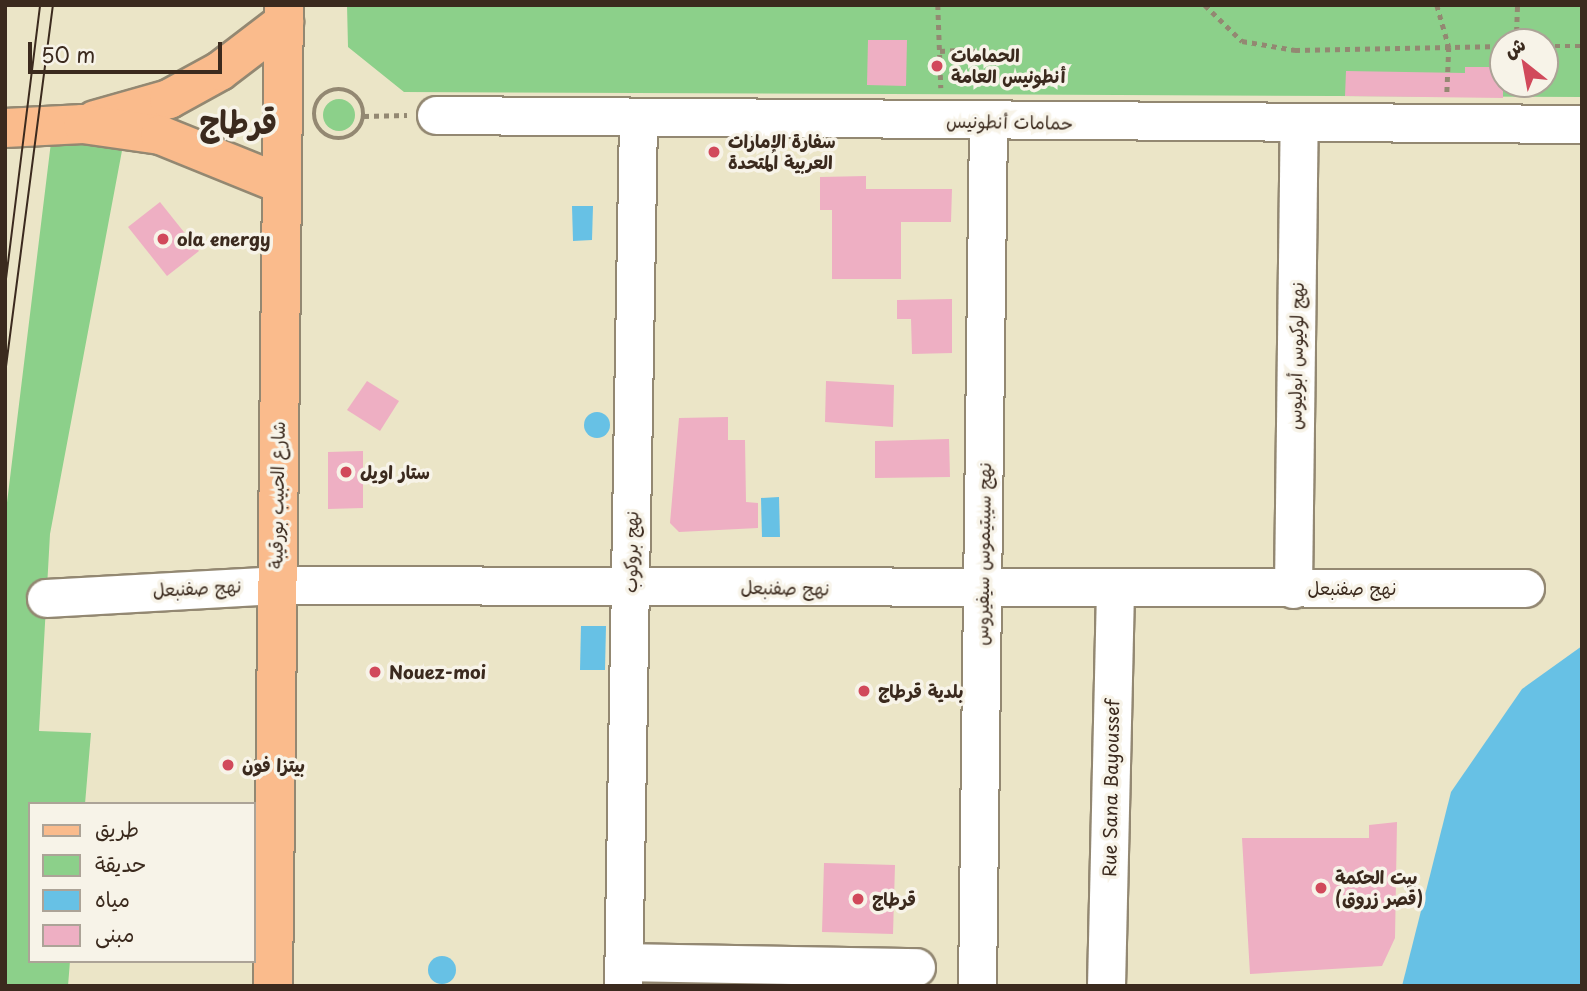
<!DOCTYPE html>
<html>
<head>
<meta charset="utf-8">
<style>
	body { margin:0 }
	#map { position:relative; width:1587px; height:991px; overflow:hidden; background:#ebe5c7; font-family:"Playpen Sans","Playpen Sans Arabic",sans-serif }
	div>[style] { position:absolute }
	.green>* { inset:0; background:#8cd08a }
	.round { border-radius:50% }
	.water>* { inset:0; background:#67c1e5 }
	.building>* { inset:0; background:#eeafc3 }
	.path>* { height:4.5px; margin-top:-2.25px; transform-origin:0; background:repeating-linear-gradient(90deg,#938872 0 5px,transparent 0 10px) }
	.path>.ring { margin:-2.25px; padding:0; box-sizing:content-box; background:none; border:4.5px solid #938872; border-radius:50% }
	.roads { filter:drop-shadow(2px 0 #938872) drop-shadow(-2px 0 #938872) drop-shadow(0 2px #938872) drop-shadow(0 -2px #938872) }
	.minor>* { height:37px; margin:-18.5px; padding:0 18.5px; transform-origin:18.5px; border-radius:18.5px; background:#fff }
	.major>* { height:38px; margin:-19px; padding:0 19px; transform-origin:19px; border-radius:19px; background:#fabb8c }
	.tram>* { height:2px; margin:-1px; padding:0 1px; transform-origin:1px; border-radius:1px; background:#3b2a1e }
	.dots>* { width:19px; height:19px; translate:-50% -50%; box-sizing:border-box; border:4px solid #f7f3e8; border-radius:50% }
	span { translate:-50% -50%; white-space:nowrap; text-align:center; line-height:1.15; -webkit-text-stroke:7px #f7f3e8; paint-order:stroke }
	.poi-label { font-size:18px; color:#3b2a1e; font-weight:700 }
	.left { translate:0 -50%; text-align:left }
	.street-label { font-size:18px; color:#3b2a1e }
	.town-label { font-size:32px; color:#3b2a1e; font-weight:700 }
	.frame { position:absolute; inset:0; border:7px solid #3b2a1e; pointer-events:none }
	.legend { position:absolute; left:28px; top:802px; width:228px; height:161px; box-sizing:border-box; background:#f7f3e8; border:2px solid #aca397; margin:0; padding:9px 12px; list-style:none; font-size:21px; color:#3b2a1e }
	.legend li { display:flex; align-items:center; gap:14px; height:35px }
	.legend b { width:35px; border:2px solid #aca397 }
	.north { position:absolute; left:1489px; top:28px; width:70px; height:70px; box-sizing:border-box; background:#f7f3e8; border:2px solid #aca397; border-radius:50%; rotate:329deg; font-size:19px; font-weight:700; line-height:28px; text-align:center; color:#3b2a1e }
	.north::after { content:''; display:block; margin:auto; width:24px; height:32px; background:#d1495b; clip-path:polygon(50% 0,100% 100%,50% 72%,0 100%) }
	.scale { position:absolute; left:28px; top:42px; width:194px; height:32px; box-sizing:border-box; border:4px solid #3b2a1e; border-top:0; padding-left:9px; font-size:21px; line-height:24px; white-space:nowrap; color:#3b2a1e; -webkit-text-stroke:5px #f7f3e8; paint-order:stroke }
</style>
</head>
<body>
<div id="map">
	<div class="green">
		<i style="clip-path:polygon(evenodd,347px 5px,1582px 5px,1582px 97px,404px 92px,348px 47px,347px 5px,1503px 42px,1545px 42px,1545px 84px,1503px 84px,1503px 42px)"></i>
		<i class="round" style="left:323px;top:99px;width:32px;height:32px"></i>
		<i style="clip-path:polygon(52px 134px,124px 140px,50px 534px,39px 731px,91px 733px,85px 804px,30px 804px,30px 961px,70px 961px,68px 986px,5px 986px,5px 519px)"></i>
	</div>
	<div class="water">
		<i style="clip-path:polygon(572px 206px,593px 206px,592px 240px,573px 241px)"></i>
		<i class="round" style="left:584px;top:412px;width:26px;height:26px"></i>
		<i style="clip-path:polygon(779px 497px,780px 537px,762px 537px,761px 498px)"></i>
		<i style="clip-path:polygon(581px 626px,606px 626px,605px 670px,580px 670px)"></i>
		<i style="clip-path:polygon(1582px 646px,1582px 986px,1402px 986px,1451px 792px,1522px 689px)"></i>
		<i class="round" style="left:428px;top:956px;width:28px;height:28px"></i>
	</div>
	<div class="building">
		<i style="clip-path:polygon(868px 40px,907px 40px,906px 86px,867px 85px)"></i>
		<i style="clip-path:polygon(1465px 67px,1503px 67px,1503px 98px,1345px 96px,1346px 71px,1465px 73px)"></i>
		<i style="clip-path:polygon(866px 176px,866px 189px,952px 189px,951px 222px,901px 222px,901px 279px,832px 279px,832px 210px,820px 210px,820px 177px)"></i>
		<i style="clip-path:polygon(160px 202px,199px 251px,167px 276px,128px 227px)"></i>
		<i style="clip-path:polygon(952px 299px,952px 353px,912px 354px,911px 319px,897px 319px,897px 300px)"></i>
		<i style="clip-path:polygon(367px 381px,399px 401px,380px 431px,347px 410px)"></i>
		<i style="clip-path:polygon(826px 381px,894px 385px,893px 427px,825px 422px)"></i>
		<i style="clip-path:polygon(728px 417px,728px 440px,745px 440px,746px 502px,758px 503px,758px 528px,679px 532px,670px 523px,679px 418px)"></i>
		<i style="clip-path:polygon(949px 439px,950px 477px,875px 478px,875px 441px)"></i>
		<i style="clip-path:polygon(363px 451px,363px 508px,328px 509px,328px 452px)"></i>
		<i style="clip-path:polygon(1397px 822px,1395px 938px,1382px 966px,1250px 974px,1242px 838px,1369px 838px,1369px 825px)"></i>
		<i style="clip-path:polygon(824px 863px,895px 865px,893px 934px,822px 932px)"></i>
	</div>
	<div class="path">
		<i style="left:938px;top:5px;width:83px;rotate:87.9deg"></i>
		<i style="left:1205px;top:5px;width:52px;rotate:44.2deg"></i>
		<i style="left:1242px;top:41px;width:54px;rotate:9.6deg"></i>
		<i style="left:1295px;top:50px;width:208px;rotate:-1.1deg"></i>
		<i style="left:1437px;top:5px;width:44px;rotate:74.1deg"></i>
		<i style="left:1449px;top:47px;width:47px;rotate:92.4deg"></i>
		<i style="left:1516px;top:42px;width:37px;rotate:-88deg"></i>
		<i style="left:1545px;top:46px;width:37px"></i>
		<i style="left:940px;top:51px;width:33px;rotate:-3deg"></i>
		<i style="left:973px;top:49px;width:24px;rotate:88deg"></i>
		<i class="ring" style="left:314px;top:89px;width:45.5px;height:45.5px"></i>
		<i style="left:364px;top:116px;width:43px;rotate:-1.3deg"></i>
	</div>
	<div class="roads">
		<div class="minor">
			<i style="left:436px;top:115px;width:1146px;rotate:0.45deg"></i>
			<i style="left:1293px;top:589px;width:466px;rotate:-89.3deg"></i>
			<i style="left:46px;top:598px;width:230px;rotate:-3.2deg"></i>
			<i style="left:276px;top:585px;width:1249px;rotate:0.14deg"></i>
			<i style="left:624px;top:962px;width:292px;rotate:1deg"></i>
			<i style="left:623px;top:986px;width:868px;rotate:-89.01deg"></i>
			<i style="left:977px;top:986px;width:863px;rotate:-89.27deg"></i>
			<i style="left:1106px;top:986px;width:396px;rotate:-88.7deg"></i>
		</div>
		<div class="major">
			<i style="left:95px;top:120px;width:77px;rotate:-15.8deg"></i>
			<i style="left:169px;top:99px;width:58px;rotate:-28.8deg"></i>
			<i style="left:220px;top:71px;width:81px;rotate:-37.4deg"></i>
			<i style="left:5px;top:128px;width:78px;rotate:-2.9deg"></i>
			<i style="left:83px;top:124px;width:78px;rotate:8.1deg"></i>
			<i style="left:160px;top:135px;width:131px;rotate:22deg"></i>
			<i style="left:273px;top:986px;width:981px;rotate:-89.36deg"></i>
		</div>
	</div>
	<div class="tram">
		<i style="left:5px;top:287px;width:284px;rotate:-82.9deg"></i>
		<i style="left:5px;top:374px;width:372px;rotate:-82.6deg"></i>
	</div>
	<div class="dots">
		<i style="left:937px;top:66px;background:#d1495b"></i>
		<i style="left:714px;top:152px;background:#d1495b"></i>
		<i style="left:163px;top:239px;background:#d1495b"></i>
		<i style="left:346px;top:472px;background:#d1495b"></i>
		<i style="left:375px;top:672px;background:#d1495b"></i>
		<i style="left:864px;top:691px;background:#d1495b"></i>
		<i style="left:228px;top:765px;background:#d1495b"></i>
		<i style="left:1321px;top:888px;background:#d1495b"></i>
		<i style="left:858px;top:899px;background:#d1495b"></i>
	</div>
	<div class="poi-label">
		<span class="left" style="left:951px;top:66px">الحمامات<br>أنطونيس العامة</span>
		<span class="left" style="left:728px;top:152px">سفارة الإمارات<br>العربية المتحدة</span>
		<span class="left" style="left:177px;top:239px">ola energy</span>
		<span class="left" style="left:360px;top:472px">ستار اويل</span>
		<span class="left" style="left:389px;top:672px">Nouez-moi</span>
		<span class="left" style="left:878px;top:691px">بلدية قرطاج</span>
		<span class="left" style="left:242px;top:765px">بيتزا فون</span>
		<span class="left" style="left:1335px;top:888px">بيت الحكمة<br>(قصر زروق)</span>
		<span class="left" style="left:872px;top:899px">قرطاج</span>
	</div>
	<div class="street-label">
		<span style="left:1009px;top:122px;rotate:1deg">حمامات أنطونيس</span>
		<span style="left:1296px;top:356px;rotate:-89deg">نهج لوكيوس أبوليوس</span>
		<span style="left:277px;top:495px;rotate:-89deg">شارع الحبيب بورقيبة</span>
		<span style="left:631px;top:552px;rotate:-89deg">نهج بروكوب</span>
		<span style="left:983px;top:554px;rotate:-89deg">نهج سيبتيموس سيفيروس</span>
		<span style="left:197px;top:588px;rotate:-3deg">نهج صفنبعل</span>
		<span style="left:785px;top:588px;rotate:1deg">نهج صفنبعل</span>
		<span style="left:1352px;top:588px">نهج صفنبعل</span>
		<span style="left:1111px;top:788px;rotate:-89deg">Rue Sana Bayoussef</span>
	</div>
	<div class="town-label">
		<span style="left:238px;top:121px">قرطاج</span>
	</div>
	<div class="frame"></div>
	<ul class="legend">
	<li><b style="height:9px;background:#fabb8c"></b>طريق</li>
	<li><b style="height:19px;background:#8cd08a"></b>حديقة</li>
	<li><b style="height:19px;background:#67c1e5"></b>مياه</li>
	<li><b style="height:19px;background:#eeafc3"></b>مبنى</li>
	</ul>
	<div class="north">ش</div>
	<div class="scale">50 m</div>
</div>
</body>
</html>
